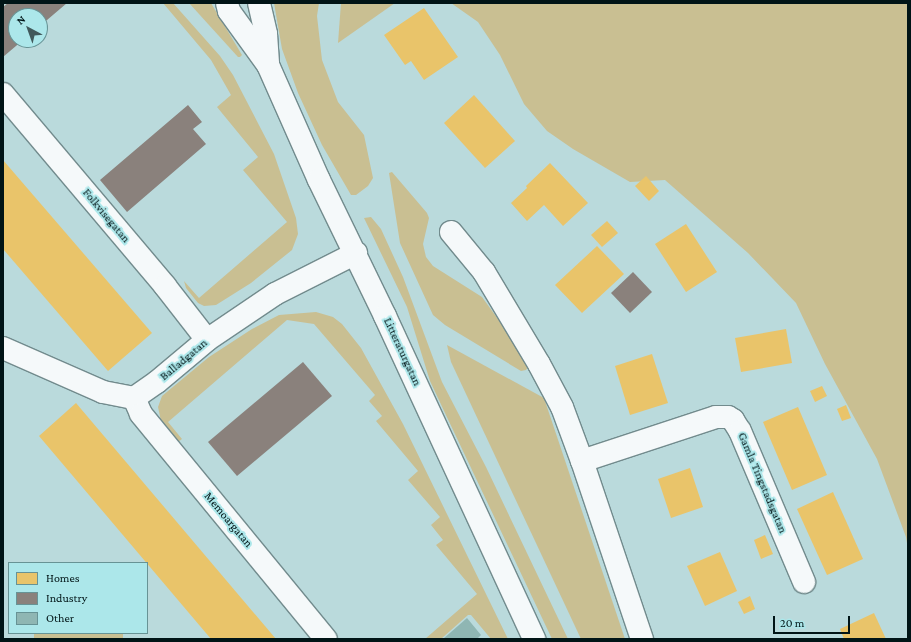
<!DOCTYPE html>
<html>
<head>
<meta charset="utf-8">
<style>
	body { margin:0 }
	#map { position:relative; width:911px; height:642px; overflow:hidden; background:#badadc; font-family:"Crimson Pro",serif }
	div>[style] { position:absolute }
	.green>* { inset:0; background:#c9bf92 }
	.homes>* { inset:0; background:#e9c46a }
	.industry>* { inset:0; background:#8a817c }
	.building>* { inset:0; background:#8fb6b3 }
	.roads { filter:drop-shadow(1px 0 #728b8d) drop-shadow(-1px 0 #728b8d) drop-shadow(0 1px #728b8d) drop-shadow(0 -1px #728b8d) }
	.minor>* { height:22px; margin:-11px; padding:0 11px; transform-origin:11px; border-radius:11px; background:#f5f9fa }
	span { translate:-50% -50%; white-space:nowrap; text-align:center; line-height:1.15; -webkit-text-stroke:4px #ace7ea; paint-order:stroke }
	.street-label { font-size:12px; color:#001416 }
	.frame { position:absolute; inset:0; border:4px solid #001416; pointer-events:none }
	.legend { position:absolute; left:8px; top:562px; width:140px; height:72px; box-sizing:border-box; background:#ace7ea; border:1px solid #679395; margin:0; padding:5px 7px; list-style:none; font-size:12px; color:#001416 }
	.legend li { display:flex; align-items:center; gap:8px; height:20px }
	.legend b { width:20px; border:1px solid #679395 }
	.north { position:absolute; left:8px; top:8px; width:40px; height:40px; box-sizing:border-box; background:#ace7ea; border:1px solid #679395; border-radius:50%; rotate:319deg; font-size:11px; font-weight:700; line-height:16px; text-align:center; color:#001416 }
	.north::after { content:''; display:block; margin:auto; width:14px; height:18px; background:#41595b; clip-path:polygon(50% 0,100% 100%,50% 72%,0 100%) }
	.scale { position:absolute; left:773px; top:616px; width:77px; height:18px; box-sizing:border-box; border:2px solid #001416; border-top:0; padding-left:5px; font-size:12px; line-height:14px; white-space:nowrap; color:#001416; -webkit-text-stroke:3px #ace7ea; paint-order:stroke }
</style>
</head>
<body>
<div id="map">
	<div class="green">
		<i style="clip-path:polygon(163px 3px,173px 3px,220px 56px,233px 75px,274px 154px,296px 218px,298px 234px,292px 250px,251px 283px,216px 305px,204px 306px,198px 303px,186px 288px,184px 281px,199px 298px,287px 222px,243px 170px,258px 157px,217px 107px,231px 95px,211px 60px)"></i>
		<i style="clip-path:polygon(189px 3px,211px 3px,242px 55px,240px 57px,238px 57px)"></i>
		<i style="clip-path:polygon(274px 3px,319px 3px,317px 16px,322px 60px,338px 102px,364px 135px,373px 178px,368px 186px,356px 195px,351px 195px,322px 145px,298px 93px,282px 49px)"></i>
		<i style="clip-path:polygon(341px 3px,395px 3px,338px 43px)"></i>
		<i style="clip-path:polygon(451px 3px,908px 3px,908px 549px,906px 537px,877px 459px,825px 364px,796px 303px,748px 253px,665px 180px,630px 182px,573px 149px,547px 131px,524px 104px,500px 55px,478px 22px)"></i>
		<i style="clip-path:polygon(392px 172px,427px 213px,429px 218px,423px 244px,426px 257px,433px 266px,482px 297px,522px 352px,528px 367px,526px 370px,521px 371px,445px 325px,433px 315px,400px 243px,389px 173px)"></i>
		<i style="clip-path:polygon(371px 217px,381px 229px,403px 277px,442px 382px,486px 467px,568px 639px,552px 639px,445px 413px,430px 381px,407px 307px,364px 218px)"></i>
		<i style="clip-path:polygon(316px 312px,333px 317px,342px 324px,361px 348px,403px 424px,508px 639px,491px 639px,471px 615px,468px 615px,441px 639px,425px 639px,477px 594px,436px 545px,443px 540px,431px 525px,440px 517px,408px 480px,418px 471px,376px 421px,382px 416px,369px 401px,375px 395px,314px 324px,287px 320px,168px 422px,182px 439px,178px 442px,161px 421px,158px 407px,162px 396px,209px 357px,252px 329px,279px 315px)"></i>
		<i style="clip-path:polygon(447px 345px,544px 398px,625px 639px,581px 639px,451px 362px)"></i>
		<i style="clip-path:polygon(34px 633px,123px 633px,123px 639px,34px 639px)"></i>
	</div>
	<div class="homes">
		<i style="clip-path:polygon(424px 8px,458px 57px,424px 80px,411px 61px,405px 65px,384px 35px)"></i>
		<i style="clip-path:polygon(474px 95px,515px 141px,485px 168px,444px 123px)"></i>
		<i style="clip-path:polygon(3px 160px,152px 333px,108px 371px,3px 249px)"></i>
		<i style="clip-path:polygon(550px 163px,588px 203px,563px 226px,544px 205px,527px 221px,511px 203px,527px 188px,526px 186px)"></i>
		<i style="clip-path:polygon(646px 176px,659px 191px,649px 201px,635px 186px)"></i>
		<i style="clip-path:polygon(607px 221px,618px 233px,602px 247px,591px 235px)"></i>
		<i style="clip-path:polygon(686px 224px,717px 272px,686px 292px,655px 244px)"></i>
		<i style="clip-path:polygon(597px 246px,624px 274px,582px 313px,555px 285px)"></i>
		<i style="clip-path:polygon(786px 329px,792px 363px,741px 372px,735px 338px)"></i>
		<i style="clip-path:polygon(652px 354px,668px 403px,630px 415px,615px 366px)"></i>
		<i style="clip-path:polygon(822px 386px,827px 396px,815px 402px,810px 391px)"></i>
		<i style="clip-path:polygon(76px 403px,276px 639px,211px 639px,39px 436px)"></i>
		<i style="clip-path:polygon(846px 405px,851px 418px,842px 421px,837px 409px)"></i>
		<i style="clip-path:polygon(798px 407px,827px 475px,792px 490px,763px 422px)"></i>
		<i style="clip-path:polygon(690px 468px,703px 507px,671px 518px,658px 479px)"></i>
		<i style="clip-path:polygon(833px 492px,863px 559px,827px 575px,797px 509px)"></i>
		<i style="clip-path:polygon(765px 535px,773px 554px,761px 559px,754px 540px)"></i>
		<i style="clip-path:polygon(720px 552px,737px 591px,705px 606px,687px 566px)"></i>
		<i style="clip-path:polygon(750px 596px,755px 609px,744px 614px,738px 602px)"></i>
		<i style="clip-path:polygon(874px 613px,886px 639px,844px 639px,840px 629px)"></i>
	</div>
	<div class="industry">
		<i style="clip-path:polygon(8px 3px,67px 3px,40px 26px,40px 16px,16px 16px,16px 40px,23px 40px,3px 57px,3px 7px)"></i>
		<i style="clip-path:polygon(188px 105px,202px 122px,193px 129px,206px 144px,127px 212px,100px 180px)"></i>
		<i style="clip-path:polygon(633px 272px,652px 292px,630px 313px,611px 293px)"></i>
		<i style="clip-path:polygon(303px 362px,332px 396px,237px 476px,208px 442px)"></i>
	</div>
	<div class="building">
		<i style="clip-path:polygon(467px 618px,481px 635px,477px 639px,443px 639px)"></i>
	</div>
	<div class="roads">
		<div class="minor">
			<i style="left:227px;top:3px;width:8px;rotate:76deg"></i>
			<i style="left:229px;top:11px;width:67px;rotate:54.2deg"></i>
			<i style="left:268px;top:65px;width:126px;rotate:66.1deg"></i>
			<i style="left:319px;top:180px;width:151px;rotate:64.1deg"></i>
			<i style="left:385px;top:316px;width:356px;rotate:65.2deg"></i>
			<i style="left:259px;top:3px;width:32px;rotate:77deg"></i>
			<i style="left:266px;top:34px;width:31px;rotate:86deg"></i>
			<i style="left:3px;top:94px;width:251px;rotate:49.8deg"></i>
			<i style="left:165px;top:286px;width:68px;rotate:52.1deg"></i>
			<i style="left:451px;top:232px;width:52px;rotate:50.5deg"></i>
			<i style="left:484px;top:272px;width:107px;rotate:59.1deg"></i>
			<i style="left:539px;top:364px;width:49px;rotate:61.9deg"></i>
			<i style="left:562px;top:407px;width:58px;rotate:69.7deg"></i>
			<i style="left:582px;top:461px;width:188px;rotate:71.4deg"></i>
			<i style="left:3px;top:348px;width:109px;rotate:23.7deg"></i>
			<i style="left:103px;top:392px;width:32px;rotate:11deg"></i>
			<i style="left:134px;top:398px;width:28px;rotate:-35deg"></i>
			<i style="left:157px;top:382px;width:65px;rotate:-40deg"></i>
			<i style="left:207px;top:340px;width:82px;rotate:-34.1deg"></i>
			<i style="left:275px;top:294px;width:91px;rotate:-26.8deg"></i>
			<i style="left:134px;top:398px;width:17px;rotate:66deg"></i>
			<i style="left:141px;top:414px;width:291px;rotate:50.6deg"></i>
			<i style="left:582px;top:461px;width:141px;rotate:-18.2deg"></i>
			<i style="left:716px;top:417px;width:12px"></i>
			<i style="left:728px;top:417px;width:6px;rotate:31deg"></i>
			<i style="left:733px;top:420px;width:13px;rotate:58deg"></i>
			<i style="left:740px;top:431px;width:164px;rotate:67deg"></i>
		</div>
	</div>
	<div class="street-label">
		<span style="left:106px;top:216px;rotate:50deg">Folkvisegatan</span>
		<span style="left:402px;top:352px;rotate:65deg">Litteraturgatan</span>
		<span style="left:184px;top:360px;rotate:-40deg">Balladgatan</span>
		<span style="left:762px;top:483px;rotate:67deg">Gamla Tingstadsgatan</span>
		<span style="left:228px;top:520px;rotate:50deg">Memoargatan</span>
	</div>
	<div class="frame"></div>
	<ul class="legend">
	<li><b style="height:11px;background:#e9c46a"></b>Homes</li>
	<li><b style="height:11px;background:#8a817c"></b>Industry</li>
	<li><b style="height:11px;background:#8fb6b3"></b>Other</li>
	</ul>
	<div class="north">N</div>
	<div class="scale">20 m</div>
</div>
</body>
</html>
